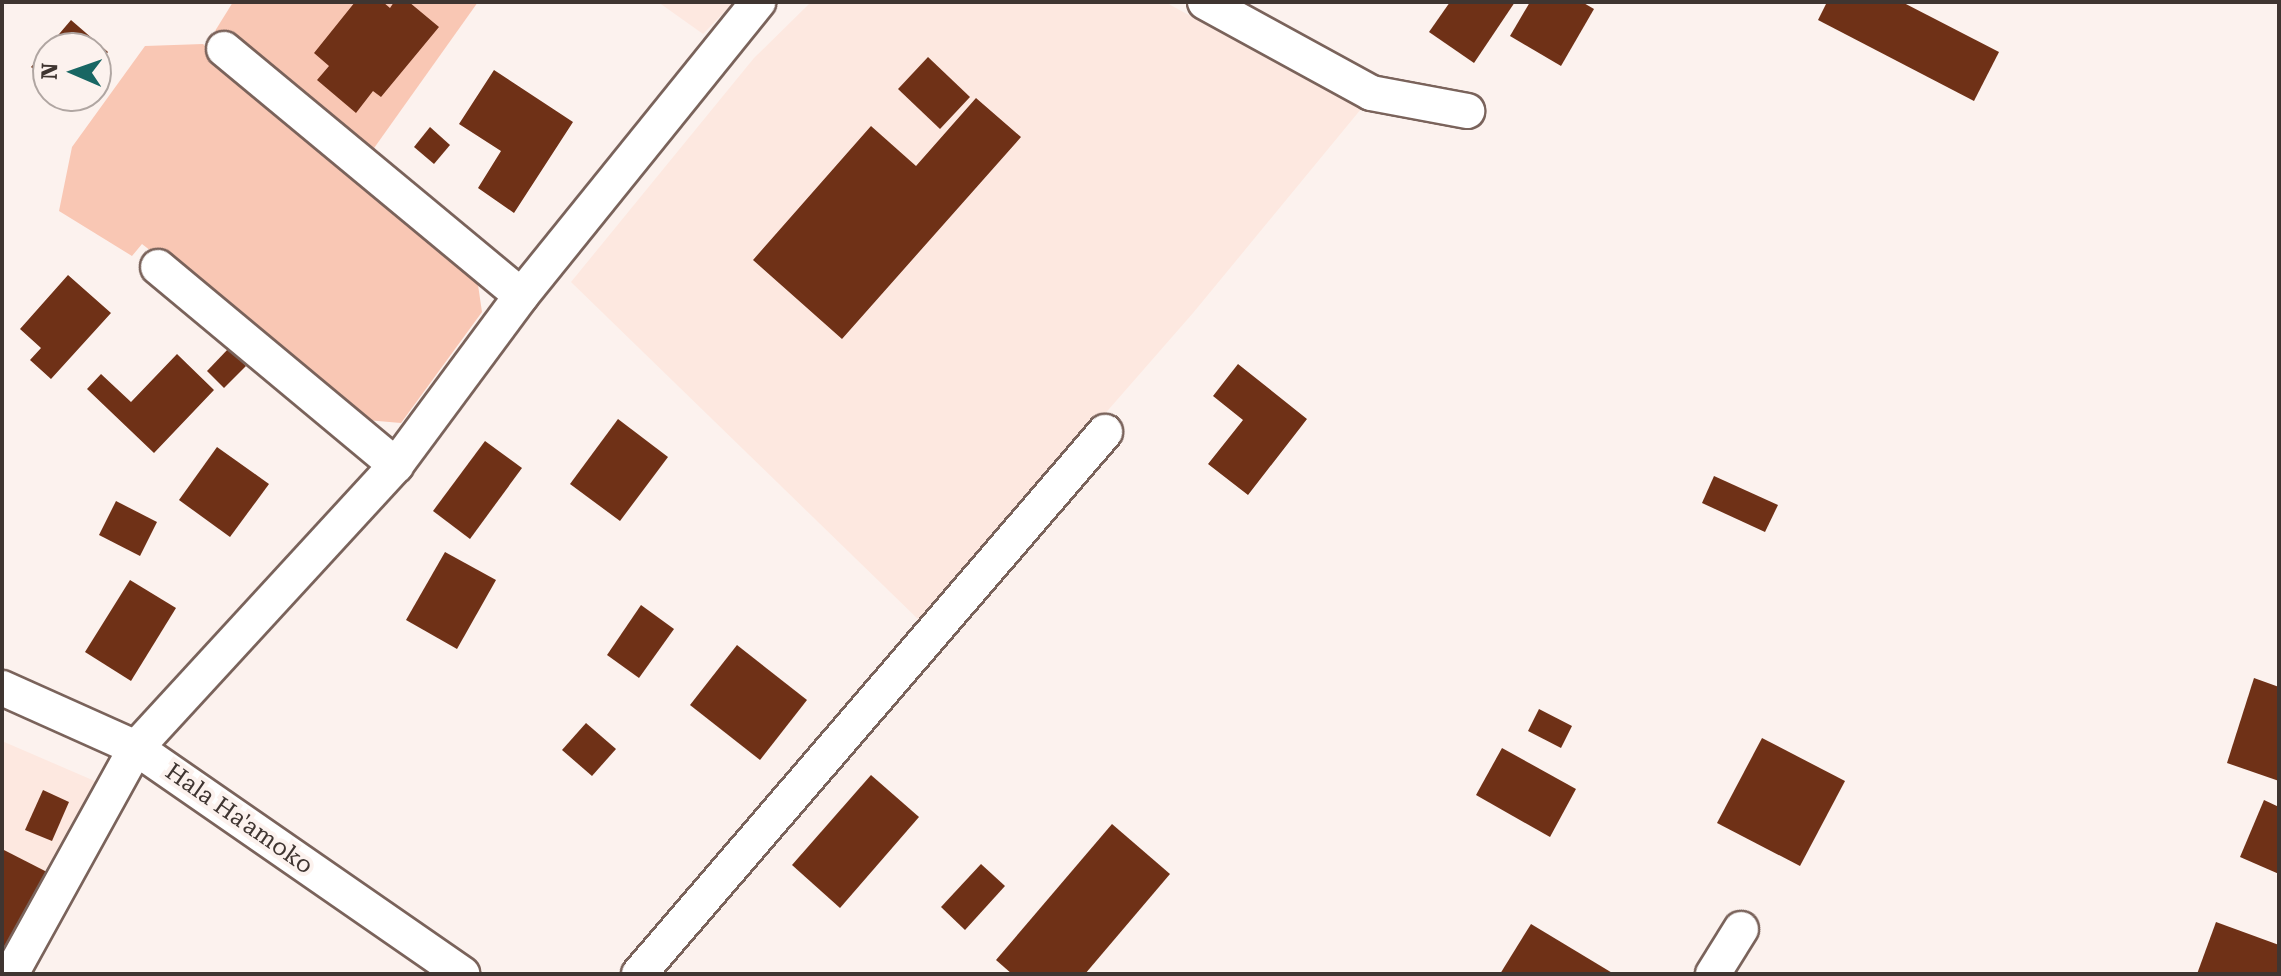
<!DOCTYPE html>
<html>
<head>
<meta charset="utf-8">
<style>
	body { margin:0 }
	#map { position:relative; width:2281px; height:976px; overflow:hidden; background:#fcf2ee; font-family:"Roboto Serif",serif }
	div>[style] { position:absolute }
	.built>* { inset:0; background:#fde8e0 }
	.green>* { inset:0; background:#f9c7b4 }
	.building>* { inset:0; background:#6f3117 }
	.roads { filter:drop-shadow(2px 0 #7a635b) drop-shadow(-2px 0 #7a635b) drop-shadow(0 2px #7a635b) drop-shadow(0 -2px #7a635b) }
	.minor>* { height:34px; margin:-17px; padding:0 17px; transform-origin:17px; border-radius:17px; background:#fff }
	span { translate:-50% -50%; white-space:nowrap; text-align:center; line-height:1.15; -webkit-text-stroke:8px #fcf2ee; paint-order:stroke }
	.street-label { font-size:24px; color:#3f3531 }
	.frame { position:absolute; inset:0; border:4px solid #3f3531; pointer-events:none }
	.north { position:absolute; left:32px; top:32px; width:80px; height:80px; box-sizing:border-box; background:#fcf2ee; border:2px solid #b0a6a2; border-radius:50%; rotate:272deg; font-size:22px; font-weight:700; line-height:32px; text-align:center; color:#3f3531 }
	.north::after { content:''; display:block; margin:auto; width:28px; height:36px; background:#186663; clip-path:polygon(50% 0,100% 100%,50% 72%,0 100%) }
</style>
</head>
<body>
<div id="map">
	<div class="built">
		<i style="clip-path:polygon(658px 2px,734px 2px,703px 34px)"></i>
		<i style="clip-path:polygon(811px 2px,1165px 2px,1361px 109px,1193px 313px,922px 623px,571px 282px,754px 58px)"></i>
		<i style="clip-path:polygon(2px 741px,97px 782px,2px 964px)"></i>
	</div>
	<div class="green">
		<i style="clip-path:polygon(233px 2px,478px 2px,367px 158px,215px 31px)"></i>
		<i style="clip-path:polygon(203px 44px,477px 278px,482px 312px,401px 423px,366px 420px,142px 244px,132px 256px,59px 211px,72px 147px,145px 46px)"></i>
	</div>
	<div class="building">
		<i style="clip-path:polygon(355px 2px,383px 2px,390px 8px,394px 2px,409px 2px,439px 27px,381px 97px,373px 91px,356px 113px,317px 80px,329px 66px,314px 53px)"></i>
		<i style="clip-path:polygon(1450px 2px,1515px 2px,1474px 63px,1429px 32px)"></i>
		<i style="clip-path:polygon(1530px 2px,1582px 2px,1594px 9px,1561px 66px,1510px 36px)"></i>
		<i style="clip-path:polygon(1827px 2px,1902px 2px,1999px 52px,1974px 101px,1818px 20px)"></i>
		<i style="clip-path:polygon(71px 20px,108px 52px,96px 66px,96px 48px,48px 48px,48px 81px,31px 67px)"></i>
		<i style="clip-path:polygon(928px 57px,970px 97px,940px 129px,898px 89px)"></i>
		<i style="clip-path:polygon(494px 70px,573px 122px,514px 213px,478px 188px,501px 151px,459px 124px)"></i>
		<i style="clip-path:polygon(976px 98px,1021px 137px,842px 339px,753px 260px,871px 126px,916px 166px)"></i>
		<i style="clip-path:polygon(430px 127px,450px 145px,434px 164px,414px 147px)"></i>
		<i style="clip-path:polygon(68px 275px,111px 313px,51px 379px,30px 360px,41px 348px,20px 329px)"></i>
		<i style="clip-path:polygon(229px 348px,246px 366px,224px 388px,207px 371px)"></i>
		<i style="clip-path:polygon(177px 354px,214px 390px,154px 453px,87px 389px,101px 374px,131px 402px)"></i>
		<i style="clip-path:polygon(1238px 364px,1307px 419px,1248px 495px,1208px 464px,1243px 420px,1213px 396px)"></i>
		<i style="clip-path:polygon(618px 419px,668px 457px,620px 521px,570px 484px)"></i>
		<i style="clip-path:polygon(485px 441px,522px 468px,470px 539px,433px 511px)"></i>
		<i style="clip-path:polygon(217px 447px,269px 484px,230px 537px,179px 500px)"></i>
		<i style="clip-path:polygon(1714px 476px,1778px 505px,1765px 532px,1702px 503px)"></i>
		<i style="clip-path:polygon(116px 501px,157px 522px,140px 556px,99px 535px)"></i>
		<i style="clip-path:polygon(445px 552px,496px 580px,457px 649px,406px 620px)"></i>
		<i style="clip-path:polygon(130px 580px,176px 608px,131px 681px,85px 652px)"></i>
		<i style="clip-path:polygon(641px 605px,674px 629px,639px 678px,607px 655px)"></i>
		<i style="clip-path:polygon(737px 645px,807px 700px,760px 760px,690px 705px)"></i>
		<i style="clip-path:polygon(2254px 678px,2279px 687px,2279px 781px,2227px 763px)"></i>
		<i style="clip-path:polygon(1539px 709px,1572px 726px,1561px 748px,1528px 731px)"></i>
		<i style="clip-path:polygon(586px 723px,616px 749px,592px 776px,562px 750px)"></i>
		<i style="clip-path:polygon(1762px 738px,1845px 781px,1800px 866px,1717px 823px)"></i>
		<i style="clip-path:polygon(1502px 748px,1576px 789px,1550px 837px,1476px 795px)"></i>
		<i style="clip-path:polygon(871px 775px,919px 817px,840px 908px,792px 865px)"></i>
		<i style="clip-path:polygon(43px 790px,69px 802px,52px 841px,25px 830px)"></i>
		<i style="clip-path:polygon(2264px 800px,2279px 807px,2279px 874px,2240px 857px)"></i>
		<i style="clip-path:polygon(1112px 824px,1170px 874px,1085px 974px,1012px 974px,996px 960px)"></i>
		<i style="clip-path:polygon(2px 849px,47px 872px,2px 961px)"></i>
		<i style="clip-path:polygon(981px 864px,1005px 886px,965px 930px,941px 907px)"></i>
		<i style="clip-path:polygon(2216px 922px,2279px 945px,2279px 974px,2197px 974px)"></i>
		<i style="clip-path:polygon(1531px 924px,1614px 974px,1500px 974px)"></i>
	</div>
	<div class="roads">
		<div class="minor">
			<i style="left:1205px;top:2px;width:189px;rotate:28.7deg"></i>
			<i style="left:1371px;top:93px;width:98px;rotate:10.6deg"></i>
			<i style="left:224px;top:49px;width:386px;rotate:39.7deg"></i>
			<i style="left:158px;top:267px;width:310px;rotate:39.8deg"></i>
			<i style="left:2px;top:688px;width:147px;rotate:24.1deg"></i>
			<i style="left:136px;top:748px;width:397px;rotate:34.7deg"></i>
			<i style="left:11px;top:974px;width:258px;rotate:-61.1deg"></i>
			<i style="left:136px;top:748px;width:384px;rotate:-47.4deg"></i>
			<i style="left:396px;top:465px;width:210px;rotate:-53.5deg"></i>
			<i style="left:521px;top:296px;width:378px;rotate:-51.1deg"></i>
			<i style="left:639px;top:974px;width:715px;rotate:-49.31deg"></i>
			<i style="left:1713px;top:974px;width:53px;rotate:-58.1deg"></i>
		</div>
	</div>
	<div class="street-label">
		<span style="left:239px;top:819px;rotate:35deg">Hala Ha'amoko</span>
	</div>
	<div class="frame"></div>
	<div class="north">N</div>
</div>
</body>
</html>
